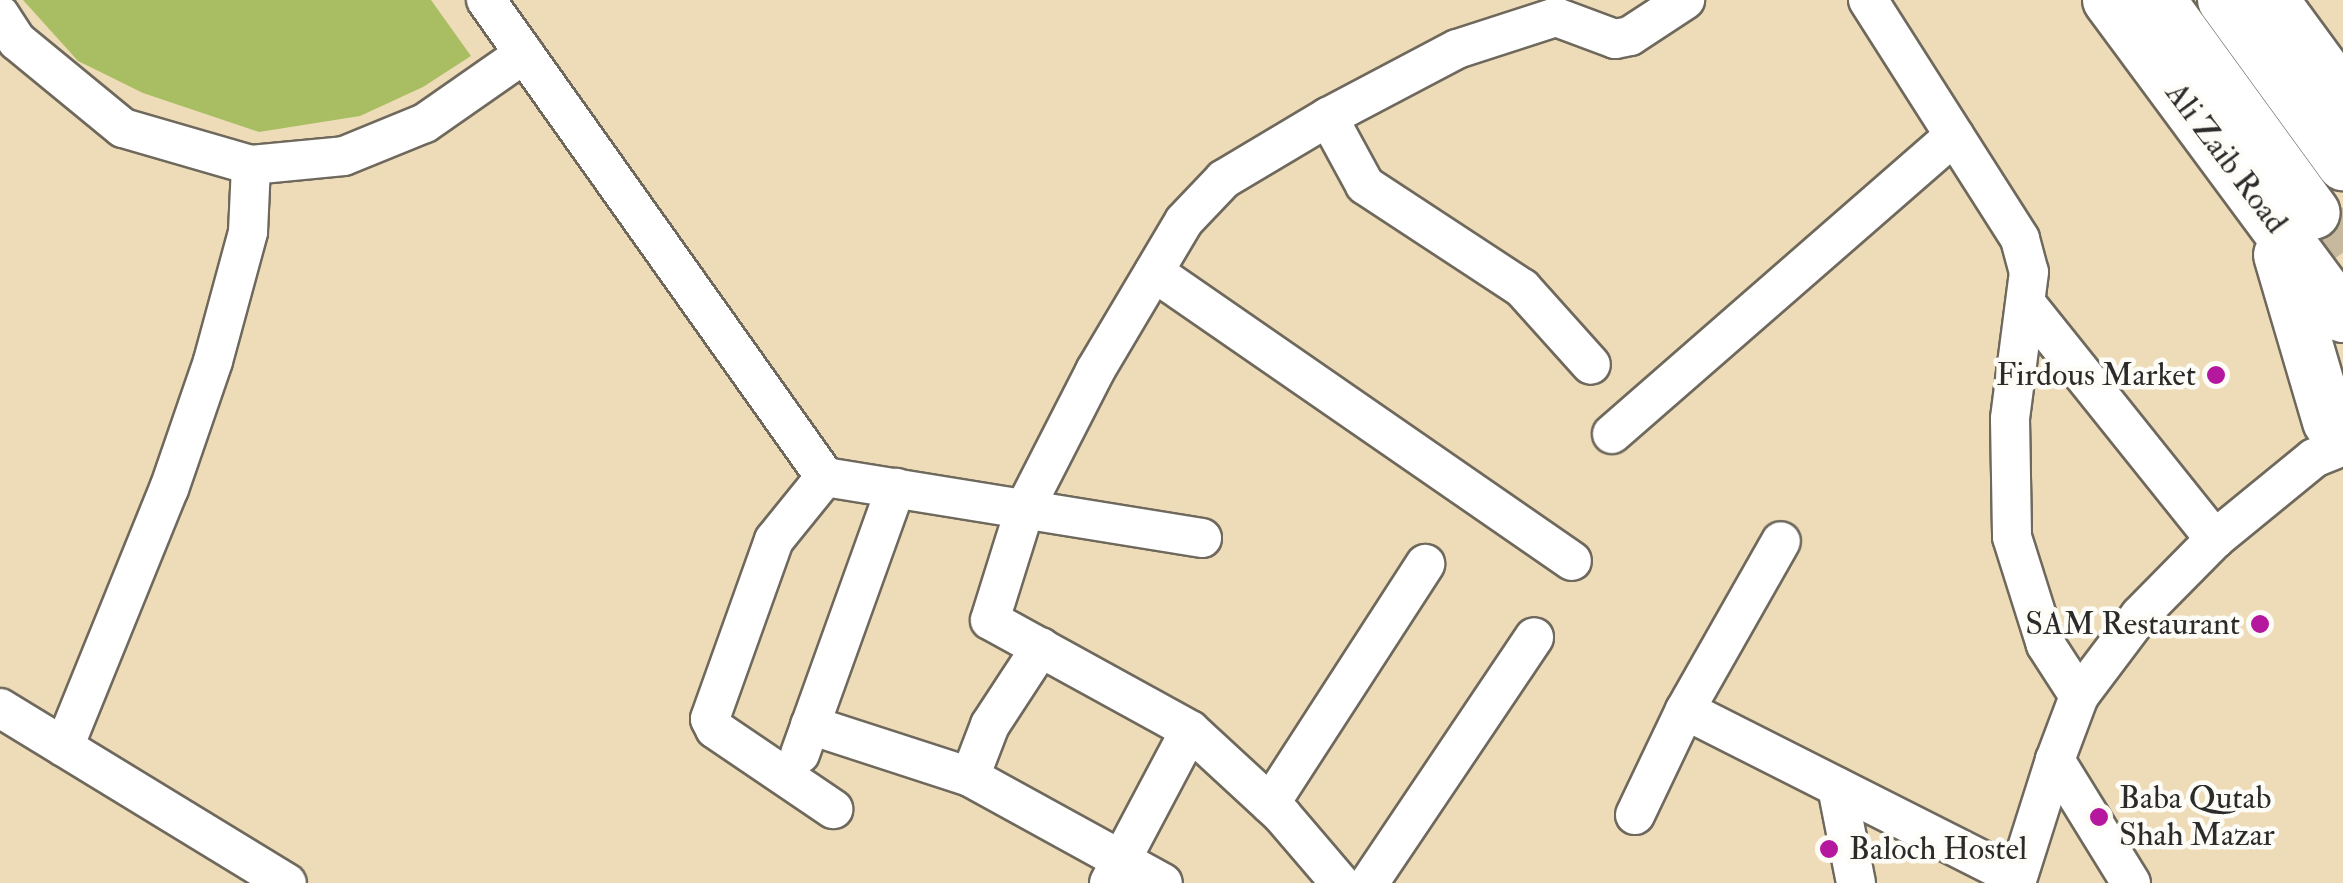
<!DOCTYPE html>
<html>
<head>
<meta charset="utf-8">
<style>
	body { margin:0 }
	#map { position:relative; width:2343px; height:883px; overflow:hidden; background:#eedcb9; font-family:"IM FELL Double Pica",serif }
	div>[style] { position:absolute }
	.green>* { inset:0; background:#a9be62 }
	.secondary-tunnel>* { height:52px; margin-top:-26px; transform-origin:0; background:repeating-linear-gradient(90deg,#c7b99d 0 52px,transparent 0 78px) }
	.roads { filter:drop-shadow(2px 0 #6f695d) drop-shadow(-2px 0 #6f695d) drop-shadow(0 2px #6f695d) drop-shadow(0 -2px #6f695d) }
	.street>* { height:38px; margin:-19px; padding:0 19px; transform-origin:19px; border-radius:19px; background:#fff }
	.secondary>* { height:52px; margin:-26px; padding:0 26px; transform-origin:26px; border-radius:26px; background:#fff }
	.dots>* { width:28px; height:28px; translate:-50% -50%; box-sizing:border-box; border:5px solid #fdfcf7; border-radius:50% }
	span { translate:-50% -50%; white-space:nowrap; text-align:center; line-height:1.15; -webkit-text-stroke:9px #fdfcf7; paint-order:stroke }
	.street-label { font-size:32px; color:#2b2b2b }
	.poi-label { font-size:32px; color:#2b2b2b }
	.right { translate:-100% -50%; text-align:right }
	.left { translate:0 -50%; text-align:left }
</style>
</head>
<body>
<div id="map">
	<div class="green">
		<i style="clip-path:polygon(23px 0,431px 0,471px 56px,423px 87px,360px 116px,259px 132px,143px 93px,78px 61px)"></i>
	</div>
	<div class="secondary-tunnel">
		<i style="left:2314px;top:213px;width:49px;rotate:53.4deg"></i>
	</div>
	<div class="roads">
		<div class="street">
			<i style="left:486px;top:0;width:585px;rotate:54.6deg"></i>
			<i style="left:825px;top:477px;width:382px;rotate:9.2deg"></i>
			<i style="left:1868px;top:0;width:283px;rotate:57.5deg"></i>
			<i style="left:2020px;top:239px;width:34px;rotate:75deg"></i>
			<i style="left:2029px;top:272px;width:148px;rotate:97.4deg"></i>
			<i style="left:2010px;top:419px;width:118px;rotate:89deg"></i>
			<i style="left:2012px;top:537px;width:113px;rotate:72.5deg"></i>
			<i style="left:2046px;top:645px;width:61px;rotate:57.1deg"></i>
			<i style="left:0;top:15px;width:31px;rotate:57deg"></i>
			<i style="left:17px;top:41px;width:137px;rotate:39.4deg"></i>
			<i style="left:123px;top:128px;width:133px;rotate:16.1deg"></i>
			<i style="left:251px;top:165px;width:93px;rotate:-5.5deg"></i>
			<i style="left:344px;top:156px;width:87px;rotate:-22.2deg"></i>
			<i style="left:425px;top:123px;width:121px;rotate:-34.9deg"></i>
			<i style="left:1328px;top:117px;width:77px;rotate:61.4deg"></i>
			<i style="left:1365px;top:185px;width:188px;rotate:33.3deg"></i>
			<i style="left:1522px;top:288px;width:103px;rotate:48.1deg"></i>
			<i style="left:1154px;top:272px;width:508px;rotate:34.66deg"></i>
			<i style="left:2028px;top:306px;width:299px;rotate:51.3deg"></i>
			<i style="left:1612px;top:434px;width:454px;rotate:-41.1deg"></i>
			<i style="left:825px;top:477px;width:81px;rotate:129deg"></i>
			<i style="left:774px;top:540px;width:190px;rotate:109.7deg"></i>
			<i style="left:710px;top:719px;width:11px;rotate:63deg"></i>
			<i style="left:715px;top:729px;width:143px;rotate:34.1deg"></i>
			<i style="left:0;top:708px;width:336px;rotate:31.4deg"></i>
			<i style="left:1685px;top:710px;width:372px;rotate:26.8deg"></i>
			<i style="left:810px;top:725px;width:168px;rotate:18deg"></i>
			<i style="left:970px;top:777px;width:220px;rotate:28.8deg"></i>
			<i style="left:64px;top:747px;width:279px;rotate:-67.9deg"></i>
			<i style="left:169px;top:489px;width:135px;rotate:-71deg"></i>
			<i style="left:213px;top:361px;width:134px;rotate:-74.8deg"></i>
			<i style="left:248px;top:232px;width:67px;rotate:-87.4deg"></i>
			<i style="left:800px;top:754px;width:283px;rotate:-70.2deg"></i>
			<i style="left:970px;top:777px;width:56px;rotate:-69deg"></i>
			<i style="left:990px;top:725px;width:93px;rotate:-56.8deg"></i>
			<i style="left:1837px;top:787px;width:98px;rotate:78.8deg"></i>
			<i style="left:1270px;top:804px;width:286px;rotate:-57.1deg"></i>
			<i style="left:1635px;top:815px;width:116px;rotate:-64.5deg"></i>
			<i style="left:1685px;top:710px;width:194px;rotate:-60.4deg"></i>
			<i style="left:1109px;top:883px;width:173px;rotate:-62.1deg"></i>
			<i style="left:1340px;top:883px;width:89px;rotate:-130.5deg"></i>
			<i style="left:1282px;top:815px;width:125px;rotate:-137.3deg"></i>
			<i style="left:1190px;top:730px;width:228px;rotate:-151.2deg"></i>
			<i style="left:990px;top:620px;width:117px;rotate:-72.6deg"></i>
			<i style="left:1025px;top:508px;width:154px;rotate:-62.9deg"></i>
			<i style="left:1095px;top:371px;width:174px;rotate:-59.3deg"></i>
			<i style="left:1184px;top:221px;width:58px;rotate:-46.4deg"></i>
			<i style="left:1224px;top:179px;width:121px;rotate:-30.8deg"></i>
			<i style="left:1328px;top:117px;width:146px;rotate:-27.8deg"></i>
			<i style="left:1457px;top:49px;width:104px;rotate:-17.9deg"></i>
			<i style="left:1556px;top:17px;width:63px;rotate:20.4deg"></i>
			<i style="left:1615px;top:39px;width:15px;rotate:-11deg"></i>
			<i style="left:1630px;top:36px;width:66px;rotate:-33.2deg"></i>
			<i style="left:1369px;top:883px;width:296px;rotate:-56.1deg"></i>
			<i style="left:2016px;top:883px;width:129px;rotate:-72.4deg"></i>
			<i style="left:2131px;top:883px;width:145px;rotate:-121.7deg"></i>
			<i style="left:2055px;top:760px;width:68px;rotate:-69.4deg"></i>
			<i style="left:2079px;top:696px;width:101px;rotate:-53deg"></i>
			<i style="left:2140px;top:615px;width:107px;rotate:-45.4deg"></i>
			<i style="left:2215px;top:539px;width:128px;rotate:-39.3deg"></i>
			<i style="left:2314px;top:458px;width:31px;rotate:-22deg"></i>
		</div>
		<div class="secondary">
			<i style="left:2109px;top:0;width:393px;rotate:53.5deg"></i>
			<i style="left:2159px;top:0;width:263px;rotate:54deg"></i>
			<i style="left:2224px;top:0;width:203px;rotate:54deg"></i>
			<i style="left:2272px;top:0;width:120px;rotate:53.8deg"></i>
			<i style="left:2280px;top:255px;width:174px;rotate:73.6deg"></i>
		</div>
	</div>
	<div class="dots">
		<i style="left:2216px;top:375px;background:#b5179e"></i>
		<i style="left:2260px;top:624px;background:#b5179e"></i>
		<i style="left:2099px;top:817px;background:#b5179e"></i>
		<i style="left:1829px;top:849px;background:#b5179e"></i>
	</div>
	<div class="street-label">
		<span style="left:2226px;top:158px;rotate:53deg">Ali Zaib Road</span>
	</div>
	<div class="poi-label">
		<span class="right" style="left:2196px;top:375px">Firdous Market</span>
		<span class="right" style="left:2240px;top:624px">SAM Restaurant</span>
		<span class="left" style="left:2119px;top:817px">Baba Qutab<br>Shah Mazar</span>
		<span class="left" style="left:1849px;top:849px">Baloch Hostel</span>
	</div>
</div>
</body>
</html>
